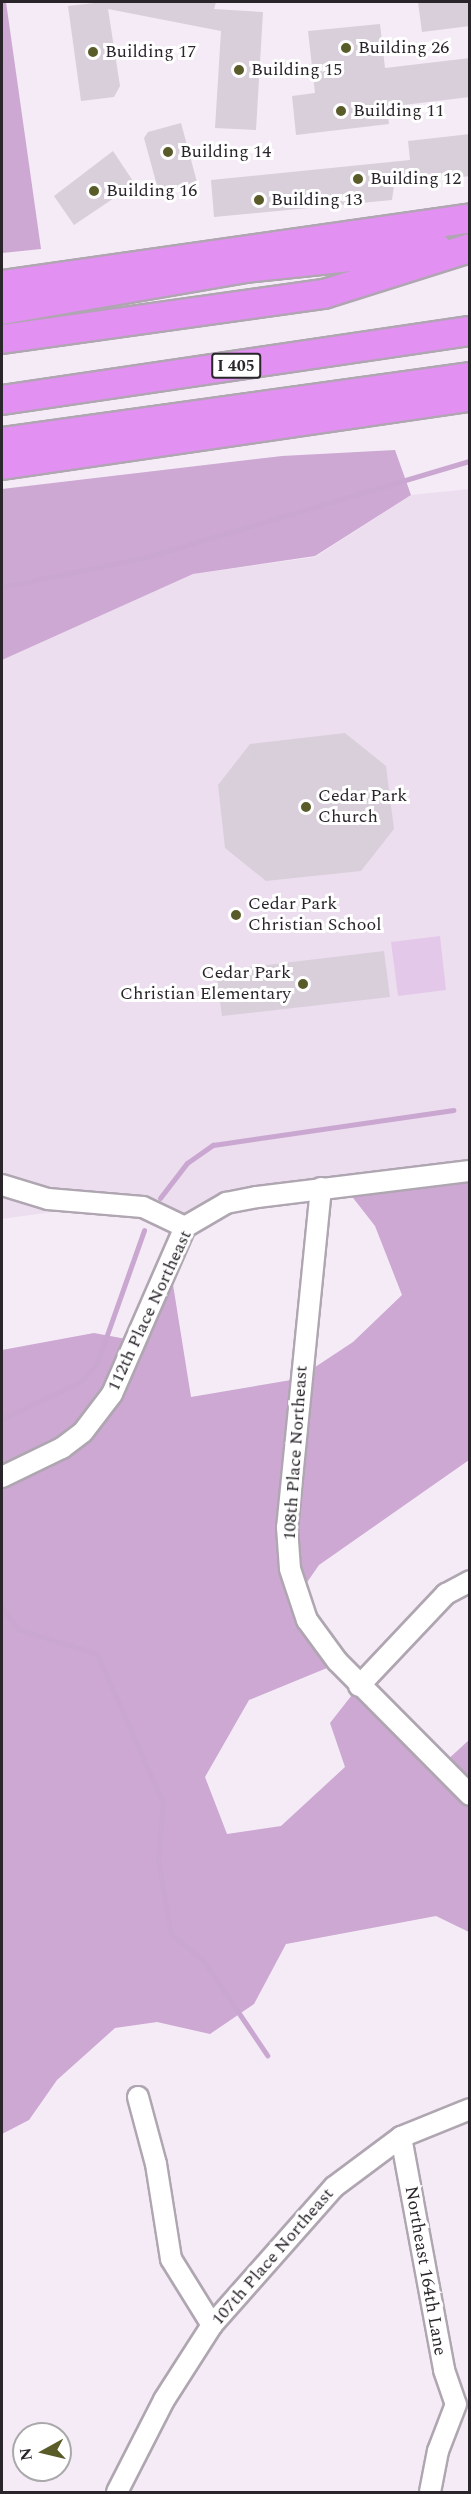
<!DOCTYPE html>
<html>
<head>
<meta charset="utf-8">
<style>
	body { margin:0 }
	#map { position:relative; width:471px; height:2494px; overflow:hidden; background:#f4ebf6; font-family:Spectral,serif }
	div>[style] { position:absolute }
	.built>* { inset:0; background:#ecdeef }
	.green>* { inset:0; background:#e4c8e9 }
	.forest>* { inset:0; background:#cca8d2 }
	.stream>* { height:5px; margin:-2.5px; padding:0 2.5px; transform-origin:2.5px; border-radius:2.5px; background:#caa7d1 }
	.building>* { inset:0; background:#d9cfda }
	.roads { filter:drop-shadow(2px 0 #afa6b1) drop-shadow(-2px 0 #afa6b1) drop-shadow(0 2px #afa6b1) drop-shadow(0 -2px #afa6b1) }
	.minor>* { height:20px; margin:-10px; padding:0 10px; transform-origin:10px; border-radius:10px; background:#fff }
	.highway>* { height:28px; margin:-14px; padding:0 14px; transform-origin:14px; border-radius:14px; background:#e290f1 }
	.dots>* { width:16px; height:16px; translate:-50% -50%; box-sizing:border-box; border:3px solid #fff; border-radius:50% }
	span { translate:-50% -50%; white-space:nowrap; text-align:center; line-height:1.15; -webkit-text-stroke:6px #fff; paint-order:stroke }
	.shield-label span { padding:2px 4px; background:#fff; border:2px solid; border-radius:4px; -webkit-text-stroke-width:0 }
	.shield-label { font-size:16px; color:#29252a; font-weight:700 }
	.poi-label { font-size:18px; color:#29252a }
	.left { translate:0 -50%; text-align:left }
	.right { translate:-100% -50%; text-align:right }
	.street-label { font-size:18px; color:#29252a }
	.frame { position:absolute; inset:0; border:3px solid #29252a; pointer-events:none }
	.north { position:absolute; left:12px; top:2422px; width:60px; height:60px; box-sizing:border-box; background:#fff; border:2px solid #a9a8aa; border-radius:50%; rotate:262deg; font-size:16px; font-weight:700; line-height:24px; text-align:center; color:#29252a }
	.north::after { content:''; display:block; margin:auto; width:21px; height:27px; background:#595b29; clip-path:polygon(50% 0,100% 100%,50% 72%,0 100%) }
</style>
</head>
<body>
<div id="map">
	<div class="built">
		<i style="clip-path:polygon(469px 489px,469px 1171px,257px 1197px,185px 1227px,116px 1203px,2px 1219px,2px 660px,193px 574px,315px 557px,411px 495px)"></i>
	</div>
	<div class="green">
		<i style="clip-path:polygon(440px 936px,446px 990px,398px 996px,391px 942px)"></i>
	</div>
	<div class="forest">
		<i style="clip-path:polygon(2px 2px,6px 2px,41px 249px,2px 253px)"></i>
		<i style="clip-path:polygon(395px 450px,411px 495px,315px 556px,193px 574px,2px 660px,2px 489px,282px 456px)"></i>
		<i style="clip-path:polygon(469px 1171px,469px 1460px,319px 1565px,294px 1601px,344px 1661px,249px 1700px,205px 1777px,227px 1834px,281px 1826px,345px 1767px,330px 1723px,359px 1686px,444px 1763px,469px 1740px,469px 1932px,436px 1916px,286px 1944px,254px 2004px,210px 2034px,157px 2022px,115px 2028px,57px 2080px,29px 2120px,2px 2134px,2px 1350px,94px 1333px,137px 1341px,170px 1266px,191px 1397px,297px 1379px,353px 1342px,402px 1295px,375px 1226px,343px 1185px)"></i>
	</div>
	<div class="stream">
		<i style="left:2px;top:587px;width:148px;rotate:-11.7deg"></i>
		<i style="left:147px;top:557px;width:337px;rotate:-16.6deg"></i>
		<i style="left:160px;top:1198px;width:44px;rotate:-52.4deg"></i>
		<i style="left:187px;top:1163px;width:32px;rotate:-35deg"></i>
		<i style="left:213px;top:1145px;width:243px;rotate:-8.3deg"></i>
		<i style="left:2px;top:1419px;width:86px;rotate:-25.4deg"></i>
		<i style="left:80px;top:1382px;width:25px;rotate:-48deg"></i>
		<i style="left:97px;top:1363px;width:141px;rotate:-70.5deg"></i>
		<i style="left:2px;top:1608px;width:26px;rotate:53deg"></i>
		<i style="left:18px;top:1629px;width:83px;rotate:17.6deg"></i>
		<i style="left:97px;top:1654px;width:163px;rotate:66.1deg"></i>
		<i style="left:163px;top:1803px;width:56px;rotate:95.1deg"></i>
		<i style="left:158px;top:1859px;width:76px;rotate:80.2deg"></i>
		<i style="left:171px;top:1934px;width:41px;rotate:39.1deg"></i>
		<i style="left:203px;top:1960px;width:115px;rotate:56deg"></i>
	</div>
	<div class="building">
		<i style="clip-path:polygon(103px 2px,216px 2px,214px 9px,263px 12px,256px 130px,215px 128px,221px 31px,108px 9px,120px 86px,114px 97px,81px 101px,68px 6px)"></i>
		<i style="clip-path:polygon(418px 2px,470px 2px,470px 26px,422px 32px)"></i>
		<i style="clip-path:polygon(380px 24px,385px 68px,470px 58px,470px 97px,387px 107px,389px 124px,296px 135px,292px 96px,315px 93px,308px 31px)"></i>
		<i style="clip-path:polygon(181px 123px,197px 182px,159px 193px,144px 138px,148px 132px)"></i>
		<i style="clip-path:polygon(470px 134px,470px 176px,394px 185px,392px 200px,214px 217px,211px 180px,410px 160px,408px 141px)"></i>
		<i style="clip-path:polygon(113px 151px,135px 184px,74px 225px,54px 196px)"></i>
		<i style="clip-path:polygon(345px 733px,386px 766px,394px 829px,361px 871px,266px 881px,225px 848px,218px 785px,250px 744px)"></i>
		<i style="clip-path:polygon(384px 951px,390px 997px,222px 1016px,216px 971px)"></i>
	</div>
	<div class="roads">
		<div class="minor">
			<i style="left:2px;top:1185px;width:48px;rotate:16.9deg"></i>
			<i style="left:48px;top:1199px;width:95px;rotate:4.8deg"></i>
			<i style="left:143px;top:1207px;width:47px;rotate:25.5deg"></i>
			<i style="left:321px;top:1188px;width:341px;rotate:95.7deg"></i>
			<i style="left:287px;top:1527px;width:42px;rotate:85.9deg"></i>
			<i style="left:290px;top:1569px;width:54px;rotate:71.6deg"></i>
			<i style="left:307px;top:1620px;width:51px;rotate:53.8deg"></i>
			<i style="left:337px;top:1661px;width:189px;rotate:45.2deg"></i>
			<i style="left:2px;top:1477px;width:67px;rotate:-25.8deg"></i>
			<i style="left:62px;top:1448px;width:26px;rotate:-37deg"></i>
			<i style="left:83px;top:1432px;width:48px;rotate:-52.7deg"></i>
			<i style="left:112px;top:1394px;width:182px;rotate:-66.4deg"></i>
			<i style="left:185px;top:1227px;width:48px;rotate:-30.3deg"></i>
			<i style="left:226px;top:1203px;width:32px;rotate:-11deg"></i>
			<i style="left:257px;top:1197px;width:215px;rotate:-7deg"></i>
			<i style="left:359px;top:1686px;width:127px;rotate:-46.6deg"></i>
			<i style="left:446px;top:1594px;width:27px;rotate:-28deg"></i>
			<i style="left:138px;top:2097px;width:69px;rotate:75deg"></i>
			<i style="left:156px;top:2164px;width:96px;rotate:81deg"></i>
			<i style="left:171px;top:2259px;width:78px;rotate:58.2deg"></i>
			<i style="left:401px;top:2137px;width:237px;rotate:79.5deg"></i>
			<i style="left:444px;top:2370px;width:36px;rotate:71deg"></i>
			<i style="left:117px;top:2492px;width:103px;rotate:-62.9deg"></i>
			<i style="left:164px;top:2400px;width:89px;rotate:-57.4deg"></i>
			<i style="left:212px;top:2325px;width:184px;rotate:-48.5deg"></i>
			<i style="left:334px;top:2187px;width:84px;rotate:-36.7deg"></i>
			<i style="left:401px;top:2137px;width:74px;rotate:-22.1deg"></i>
			<i style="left:430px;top:2492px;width:42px;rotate:-79deg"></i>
			<i style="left:438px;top:2451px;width:50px;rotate:-69deg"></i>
		</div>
		<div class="highway">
			<i style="left:2px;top:285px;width:473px;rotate:-8.1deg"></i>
			<i style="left:2px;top:310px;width:246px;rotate:-9.8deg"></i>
			<i style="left:244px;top:268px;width:194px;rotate:-5.9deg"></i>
			<i style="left:2px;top:339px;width:325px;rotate:-8deg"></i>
			<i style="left:324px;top:294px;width:153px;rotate:-17.5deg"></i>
			<i style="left:2px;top:400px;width:473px;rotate:-8.4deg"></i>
			<i style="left:2px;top:442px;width:472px;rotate:-7.9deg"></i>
			<i style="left:2px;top:465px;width:473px;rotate:-8.3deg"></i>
		</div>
	</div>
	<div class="dots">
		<i style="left:346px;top:48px;background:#595b29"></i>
		<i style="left:93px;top:52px;background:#595b29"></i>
		<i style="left:239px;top:70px;background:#595b29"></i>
		<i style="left:341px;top:111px;background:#595b29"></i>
		<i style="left:168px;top:152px;background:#595b29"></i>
		<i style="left:358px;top:179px;background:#595b29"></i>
		<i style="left:94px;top:191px;background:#595b29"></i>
		<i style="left:259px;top:200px;background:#595b29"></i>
		<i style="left:306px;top:807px;background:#595b29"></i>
		<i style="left:236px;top:915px;background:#595b29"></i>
		<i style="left:303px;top:984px;background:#595b29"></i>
	</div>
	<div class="shield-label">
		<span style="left:236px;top:366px">I 405</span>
	</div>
	<div class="poi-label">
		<span class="left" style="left:358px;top:48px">Building 26</span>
		<span class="left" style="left:105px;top:52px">Building 17</span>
		<span class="left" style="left:251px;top:70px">Building 15</span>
		<span class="left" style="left:353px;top:111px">Building 11</span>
		<span class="left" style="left:180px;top:152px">Building 14</span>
		<span class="left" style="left:370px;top:179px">Building 12</span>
		<span class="left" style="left:106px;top:191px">Building 16</span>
		<span class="left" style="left:271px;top:200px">Building 13</span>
		<span class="left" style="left:318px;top:807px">Cedar Park<br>Church</span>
		<span class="left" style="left:248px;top:915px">Cedar Park<br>Christian School</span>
		<span class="right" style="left:291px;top:984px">Cedar Park<br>Christian Elementary</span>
	</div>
	<div class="street-label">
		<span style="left:150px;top:1311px;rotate:-65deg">112th Place Northeast</span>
		<span style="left:296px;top:1453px;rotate:-86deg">108th Place Northeast</span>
		<span style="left:273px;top:2257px;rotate:-49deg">107th Place Northeast</span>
		<span style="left:425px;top:2271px;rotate:80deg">Northeast 164th Lane</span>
	</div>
	<div class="frame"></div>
	<div class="north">N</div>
</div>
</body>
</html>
